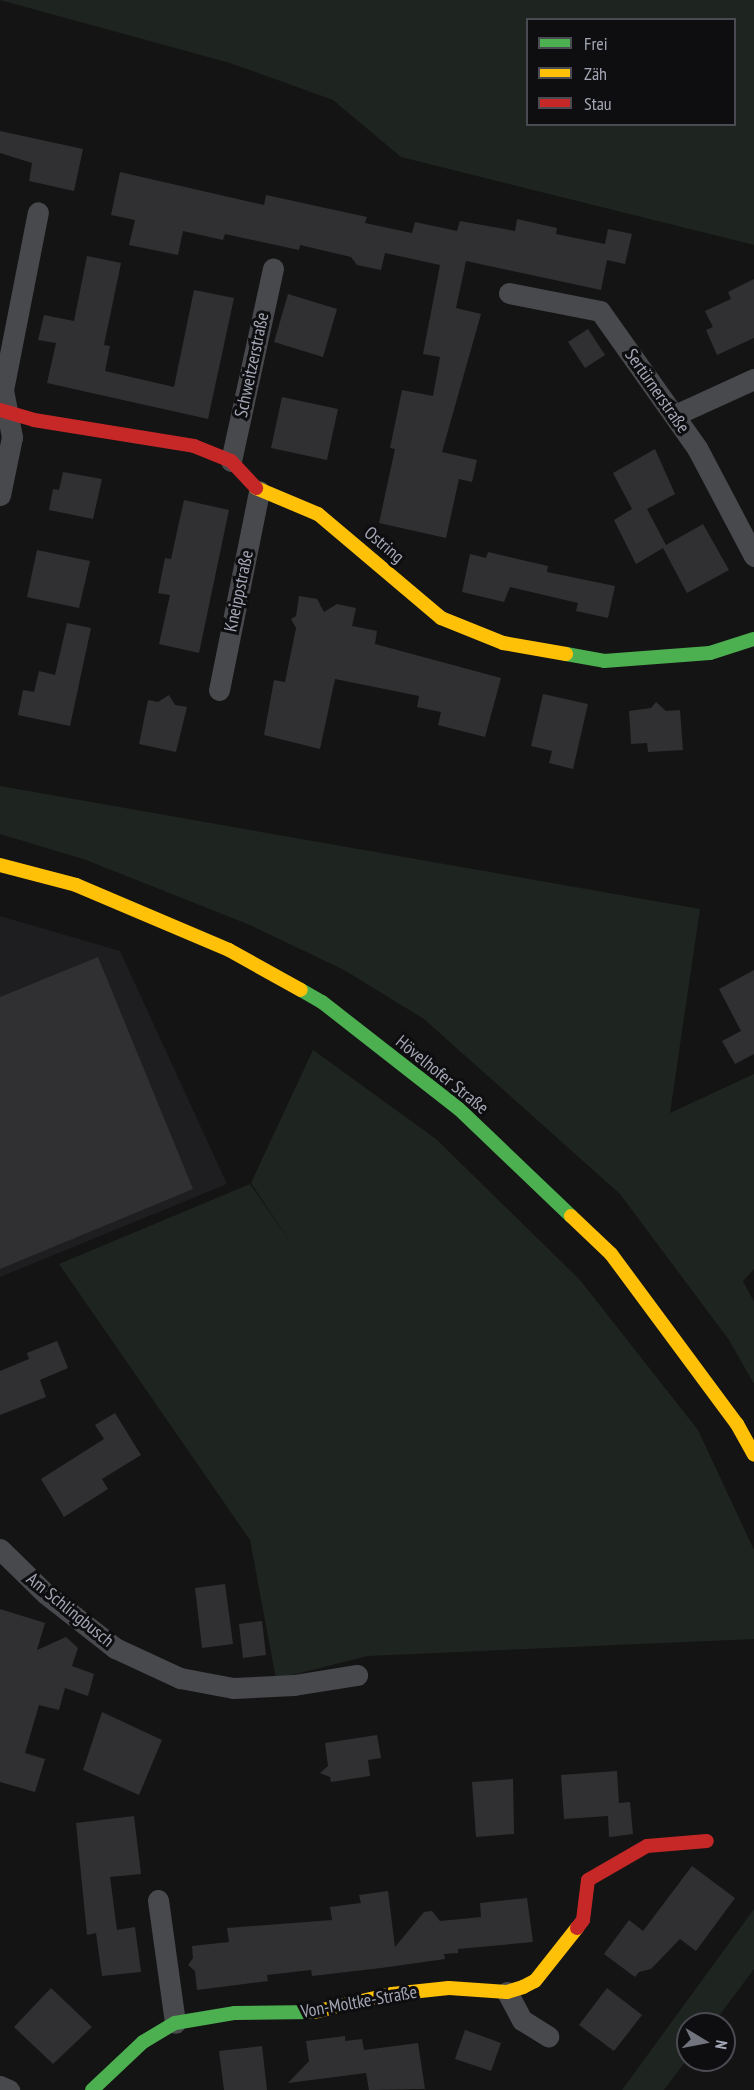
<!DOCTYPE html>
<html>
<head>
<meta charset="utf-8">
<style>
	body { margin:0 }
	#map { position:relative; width:754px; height:2090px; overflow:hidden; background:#141414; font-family:"PT Sans Narrow",sans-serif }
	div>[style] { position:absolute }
	.built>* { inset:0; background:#1e1e20 }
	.green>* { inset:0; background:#1e241f }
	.building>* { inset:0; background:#303032 }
	.street>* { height:21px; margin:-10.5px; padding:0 10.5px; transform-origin:10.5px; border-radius:10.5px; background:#48494d }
	.fast>* { height:14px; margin:-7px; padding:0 7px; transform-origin:7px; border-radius:7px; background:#4caf50 }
	.slow>* { height:14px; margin:-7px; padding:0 7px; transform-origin:7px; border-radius:7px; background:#ffc107 }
	.jam>* { height:14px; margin:-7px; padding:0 7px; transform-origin:7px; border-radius:7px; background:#c62828 }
	span { translate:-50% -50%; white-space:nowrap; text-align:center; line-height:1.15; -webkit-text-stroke:6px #0e0e10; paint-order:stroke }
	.street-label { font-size:18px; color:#a4a7b5 }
	.legend { position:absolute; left:526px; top:18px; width:210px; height:108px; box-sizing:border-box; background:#0e0e10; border:2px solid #4a4b52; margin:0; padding:8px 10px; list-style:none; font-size:18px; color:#a4a7b5 }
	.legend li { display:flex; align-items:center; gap:12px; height:30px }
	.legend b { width:30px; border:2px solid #4a4b52 }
	.north { position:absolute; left:676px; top:2012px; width:60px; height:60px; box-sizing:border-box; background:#0e0e10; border:2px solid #4a4b52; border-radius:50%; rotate:100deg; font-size:16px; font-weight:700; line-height:24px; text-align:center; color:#a4a7b5 }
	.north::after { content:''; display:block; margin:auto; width:21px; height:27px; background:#72747d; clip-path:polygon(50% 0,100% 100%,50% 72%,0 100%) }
</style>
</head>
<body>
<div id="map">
	<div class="built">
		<i style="clip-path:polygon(0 916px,120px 951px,227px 1184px,0 1277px)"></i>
	</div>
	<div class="green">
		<i style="clip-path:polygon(evenodd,0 0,754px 0,754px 245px,401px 157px,333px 100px,230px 63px,0 0,528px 20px,734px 20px,734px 124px,528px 124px,528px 20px)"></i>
		<i style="clip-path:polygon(0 786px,700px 909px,670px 1113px,754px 1074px,754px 1269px,743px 1281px,754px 1302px,754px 1384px,729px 1340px,620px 1194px,424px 1019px,344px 970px,250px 925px,86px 860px,0 834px)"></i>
		<i style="clip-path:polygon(313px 1050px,436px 1139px,580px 1280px,698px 1430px,754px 1550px,754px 1639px,368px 1656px,276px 1679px,250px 1540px,59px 1264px,250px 1184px,291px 1243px,251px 1183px)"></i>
		<i style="clip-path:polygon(754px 1909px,754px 1969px,713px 2024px,688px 2024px,688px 2058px,664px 2090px,622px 2090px)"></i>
	</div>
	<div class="building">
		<i style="clip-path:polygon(0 131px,83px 149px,74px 191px,29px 181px,32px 163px,0 153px)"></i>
		<i style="clip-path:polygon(120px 172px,264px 205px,266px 195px,367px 217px,365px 223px,412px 233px,415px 222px,457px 231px,460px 221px,515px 231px,517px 219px,557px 228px,556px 234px,605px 244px,608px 229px,632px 234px,625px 264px,607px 260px,601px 290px,466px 261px,456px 308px,481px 314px,442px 452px,477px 460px,472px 482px,459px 479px,446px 538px,379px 523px,395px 449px,390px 448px,402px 390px,433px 396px,440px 357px,423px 354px,440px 265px,385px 253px,381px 270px,357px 265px,351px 257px,300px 245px,299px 250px,225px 234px,223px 240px,183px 231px,178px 255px,129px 245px,135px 220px,111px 215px)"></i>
		<i style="clip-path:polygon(87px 256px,121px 263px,104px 345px,110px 346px,105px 371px,174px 387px,194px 290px,234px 298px,208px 419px,47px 383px,56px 343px,38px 340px,44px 315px,74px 321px)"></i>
		<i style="clip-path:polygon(754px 279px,754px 338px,717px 355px,706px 330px,713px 327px,705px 311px,731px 299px,728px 292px)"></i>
		<i style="clip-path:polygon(288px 294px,337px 309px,323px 357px,274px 342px)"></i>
		<i style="clip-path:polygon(588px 329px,605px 355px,585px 368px,568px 342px)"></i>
		<i style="clip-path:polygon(282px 397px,338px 409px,327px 460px,271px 448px)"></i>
		<i style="clip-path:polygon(655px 449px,675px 494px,647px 509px,666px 545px,703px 524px,729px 570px,687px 593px,663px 548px,636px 564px,614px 520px,632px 509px,613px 473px)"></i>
		<i style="clip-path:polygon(63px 472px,102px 479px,93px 519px,49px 510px,53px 489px,59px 490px)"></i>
		<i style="clip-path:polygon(184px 500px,229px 510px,199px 653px,159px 644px,170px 595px,158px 593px,165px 558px,171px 559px)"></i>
		<i style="clip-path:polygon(37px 550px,90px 561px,79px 608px,27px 597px)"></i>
		<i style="clip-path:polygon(488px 552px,548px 566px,547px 572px,615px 586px,608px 618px,576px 611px,578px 603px,510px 587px,504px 602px,462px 592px,470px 554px,486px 558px)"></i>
		<i style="clip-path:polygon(299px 596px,317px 599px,324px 612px,337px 604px,356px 608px,352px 626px,377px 631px,375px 644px,501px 678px,485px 737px,438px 725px,441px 712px,417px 707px,419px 696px,335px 679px,320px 749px,264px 735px,274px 680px,285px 682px,296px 628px,291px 619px,296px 616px)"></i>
		<i style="clip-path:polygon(67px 623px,91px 628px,70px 726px,18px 715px,23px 690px,34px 692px,39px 671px,55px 675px)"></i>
		<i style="clip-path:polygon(543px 694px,588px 704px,573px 769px,549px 763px,552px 751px,531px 746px)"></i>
		<i style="clip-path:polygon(169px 695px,175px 705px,187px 707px,176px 752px,139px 744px,148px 700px,158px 702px)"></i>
		<i style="clip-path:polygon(656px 702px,666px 711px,680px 710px,683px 750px,648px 752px,647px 743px,631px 744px,629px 711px,651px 708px)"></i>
		<i style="clip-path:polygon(98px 957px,193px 1189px,0 1269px,0 997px)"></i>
		<i style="clip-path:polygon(754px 970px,754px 1054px,735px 1064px,722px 1041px,741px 1031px,719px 989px)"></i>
		<i style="clip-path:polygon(57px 1341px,68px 1368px,40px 1380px,46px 1397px,0 1415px,0 1371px,29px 1359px,27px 1353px)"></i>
		<i style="clip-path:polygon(115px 1413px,141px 1455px,102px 1479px,108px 1489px,64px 1517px,41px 1479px,104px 1439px,95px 1425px)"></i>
		<i style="clip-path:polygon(225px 1584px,233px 1644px,202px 1648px,195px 1588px)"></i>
		<i style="clip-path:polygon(0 1609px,45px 1623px,37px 1650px,66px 1637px,78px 1648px,72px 1666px,94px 1674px,88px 1696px,65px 1688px,59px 1710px,39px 1705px,25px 1753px,45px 1759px,35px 1792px,0 1782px)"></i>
		<i style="clip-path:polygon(262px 1621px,266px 1655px,243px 1658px,239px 1624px)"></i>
		<i style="clip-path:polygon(102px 1712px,162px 1740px,139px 1795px,83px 1770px)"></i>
		<i style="clip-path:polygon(377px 1735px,381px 1758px,368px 1760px,370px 1776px,331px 1782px,330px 1777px,320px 1773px,328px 1766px,325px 1743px)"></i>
		<i style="clip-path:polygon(617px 1771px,619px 1803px,630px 1802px,633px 1834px,609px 1837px,608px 1816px,564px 1819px,561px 1775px)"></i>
		<i style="clip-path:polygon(513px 1779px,514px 1834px,476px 1837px,472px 1782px)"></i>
		<i style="clip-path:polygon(134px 1816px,141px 1874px,110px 1877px,117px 1930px,135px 1927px,141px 1972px,102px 1976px,96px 1933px,87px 1935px,76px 1823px)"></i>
		<i style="clip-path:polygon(692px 1866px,735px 1898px,696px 1951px,680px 1939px,651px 1969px,639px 1972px,635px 1977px,604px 1954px,629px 1920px,643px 1931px)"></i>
		<i style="clip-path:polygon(388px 1891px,395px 1947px,424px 1912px,432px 1911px,440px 1921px,481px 1917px,480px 1903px,527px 1898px,533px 1942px,458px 1949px,458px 1953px,444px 1954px,445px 1959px,381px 1968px,312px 1976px,311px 1970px,267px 1975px,268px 1981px,197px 1990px,195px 1971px,188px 1965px,193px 1958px,192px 1946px,229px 1942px,227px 1928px,332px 1920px,330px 1907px,361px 1903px,359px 1895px)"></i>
		<i style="clip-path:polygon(51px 1988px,92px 2027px,53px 2064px,14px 2027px)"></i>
		<i style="clip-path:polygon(607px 1988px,642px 2015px,614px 2051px,579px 2025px)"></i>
		<i style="clip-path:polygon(465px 2030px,501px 2043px,491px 2071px,455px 2059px)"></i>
		<i style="clip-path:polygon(345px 2036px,345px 2041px,362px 2039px,364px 2050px,418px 2043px,425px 2089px,369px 2090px,366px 2073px,288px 2083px,309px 2061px,306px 2041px)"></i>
		<i style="clip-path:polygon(262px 2046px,267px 2090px,224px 2090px,219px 2051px)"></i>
	</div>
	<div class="street">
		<i style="left:509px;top:293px;width:93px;rotate:11.2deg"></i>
		<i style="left:600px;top:311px;width:168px;rotate:54.7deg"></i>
		<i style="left:697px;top:448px;width:122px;rotate:62.2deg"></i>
		<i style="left:675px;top:415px;width:87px;rotate:-24.5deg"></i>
		<i style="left:231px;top:461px;width:197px;rotate:-77.7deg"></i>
		<i style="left:0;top:495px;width:59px;rotate:-78.3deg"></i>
		<i style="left:12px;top:437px;width:48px;rotate:-100.8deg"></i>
		<i style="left:3px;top:390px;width:181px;rotate:-78.9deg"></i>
		<i style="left:219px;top:690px;width:203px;rotate:-78.6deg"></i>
		<i style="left:0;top:1549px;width:64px;rotate:44.4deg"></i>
		<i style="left:46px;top:1594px;width:88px;rotate:38deg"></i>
		<i style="left:115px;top:1648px;width:72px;rotate:24.8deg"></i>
		<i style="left:180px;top:1678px;width:54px;rotate:10.7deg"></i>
		<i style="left:233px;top:1688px;width:61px;rotate:-2.8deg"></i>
		<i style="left:294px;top:1685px;width:64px;rotate:-9deg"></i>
		<i style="left:158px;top:1900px;width:124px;rotate:82.1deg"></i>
		<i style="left:507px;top:1992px;width:32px;rotate:62deg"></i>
		<i style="left:522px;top:2020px;width:31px;rotate:32deg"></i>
		<i style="left:0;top:2086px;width:10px;rotate:24deg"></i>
	</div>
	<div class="fast">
		<i style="left:566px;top:654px;width:39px;rotate:10deg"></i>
		<i style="left:604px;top:661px;width:106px;rotate:-4.3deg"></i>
		<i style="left:710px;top:653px;width:46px;rotate:-17.7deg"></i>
		<i style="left:301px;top:990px;width:24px;rotate:30deg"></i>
		<i style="left:322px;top:1002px;width:174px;rotate:38deg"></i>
		<i style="left:459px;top:1109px;width:155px;rotate:43.7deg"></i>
		<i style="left:92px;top:2090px;width:70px;rotate:-43.3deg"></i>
		<i style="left:143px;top:2042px;width:37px;rotate:-31deg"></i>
		<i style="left:175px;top:2023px;width:61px;rotate:-9.5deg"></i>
		<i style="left:235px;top:2013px;width:79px;rotate:-0.7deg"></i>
	</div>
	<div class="slow">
		<i style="left:256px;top:488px;width:67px;rotate:22.8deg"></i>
		<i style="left:318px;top:514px;width:161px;rotate:40.2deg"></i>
		<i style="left:441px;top:618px;width:67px;rotate:22deg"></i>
		<i style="left:503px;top:643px;width:64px;rotate:9.9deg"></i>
		<i style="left:0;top:865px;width:79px;rotate:14.7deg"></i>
		<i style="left:76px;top:885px;width:166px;rotate:23deg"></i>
		<i style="left:229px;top:950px;width:82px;rotate:29.1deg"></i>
		<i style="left:571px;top:1216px;width:55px;rotate:43.5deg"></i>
		<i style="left:611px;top:1254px;width:212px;rotate:53.5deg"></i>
		<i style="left:737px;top:1424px;width:35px;rotate:61deg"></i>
		<i style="left:314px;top:2012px;width:80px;rotate:-13deg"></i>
		<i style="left:392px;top:1994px;width:57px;rotate:-6deg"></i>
		<i style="left:449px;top:1988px;width:58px;rotate:3.9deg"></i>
		<i style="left:507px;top:1992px;width:17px;rotate:-17deg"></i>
		<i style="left:523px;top:1987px;width:13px;rotate:-27deg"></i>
		<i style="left:535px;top:1981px;width:68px;rotate:-51.6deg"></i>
	</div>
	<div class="jam">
		<i style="left:0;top:410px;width:35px;rotate:16deg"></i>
		<i style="left:34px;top:420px;width:162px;rotate:9.2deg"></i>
		<i style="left:194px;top:446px;width:40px;rotate:22deg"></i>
		<i style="left:231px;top:461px;width:37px;rotate:47deg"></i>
		<i style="left:577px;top:1928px;width:10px;rotate:-53deg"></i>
		<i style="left:583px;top:1920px;width:40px;rotate:-82.9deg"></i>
		<i style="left:588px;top:1880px;width:68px;rotate:-30deg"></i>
		<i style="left:647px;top:1846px;width:60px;rotate:-4.8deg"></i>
	</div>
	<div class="street-label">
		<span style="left:252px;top:365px;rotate:-78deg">Schweitzerstraße</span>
		<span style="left:657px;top:391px;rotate:55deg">Sertürnerstraße</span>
		<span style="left:384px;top:545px;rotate:40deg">Ostring</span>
		<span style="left:239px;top:591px;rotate:-78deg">Kneippstraße</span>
		<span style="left:442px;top:1075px;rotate:39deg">Hövelhofer Straße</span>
		<span style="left:70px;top:1610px;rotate:39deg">Am Schlingbusch</span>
		<span style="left:359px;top:2002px;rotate:-10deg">Von-Moltke-Straße</span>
	</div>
	<ul class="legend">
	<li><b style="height:8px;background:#4caf50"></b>Frei</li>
	<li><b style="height:8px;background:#ffc107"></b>Zäh</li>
	<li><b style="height:8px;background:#c62828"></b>Stau</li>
	</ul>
	<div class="north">N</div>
</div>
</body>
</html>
